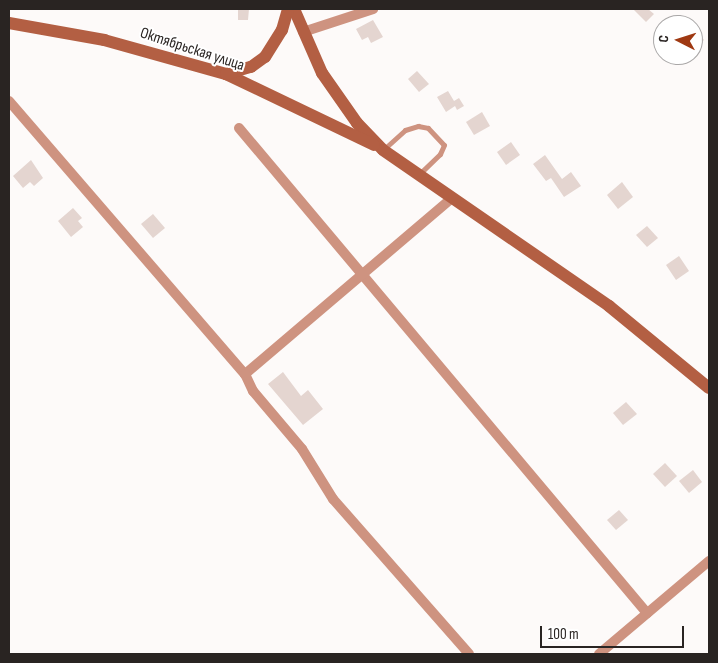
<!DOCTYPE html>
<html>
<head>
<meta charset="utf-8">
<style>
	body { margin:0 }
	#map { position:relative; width:718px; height:663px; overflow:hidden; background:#fdfaf9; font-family:"Sofia Sans Condensed",sans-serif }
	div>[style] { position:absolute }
	.building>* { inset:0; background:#e4d5d0 }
	.lane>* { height:5px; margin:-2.5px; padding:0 2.5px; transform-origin:2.5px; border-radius:2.5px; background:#ce9380 }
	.street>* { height:10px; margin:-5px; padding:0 5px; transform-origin:5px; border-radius:5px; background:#ce9380 }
	.secondary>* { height:12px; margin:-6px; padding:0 6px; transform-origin:6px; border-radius:6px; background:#b35f43 }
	span { translate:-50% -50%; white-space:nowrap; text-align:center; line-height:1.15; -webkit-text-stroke:4px #fff; paint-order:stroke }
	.street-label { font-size:16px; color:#292422 }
	.frame { position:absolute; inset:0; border:10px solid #292422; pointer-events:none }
	.north { position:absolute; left:653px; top:15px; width:50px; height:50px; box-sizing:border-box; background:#fff; border:1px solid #a9a7a7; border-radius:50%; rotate:275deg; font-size:14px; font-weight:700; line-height:20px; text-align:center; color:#292422 }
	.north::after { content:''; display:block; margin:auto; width:18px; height:22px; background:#9f3912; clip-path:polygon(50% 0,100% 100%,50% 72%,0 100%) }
	.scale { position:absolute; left:540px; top:626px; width:144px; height:22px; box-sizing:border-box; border:2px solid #292422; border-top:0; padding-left:6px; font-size:15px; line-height:18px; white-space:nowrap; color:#292422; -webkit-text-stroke:4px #fff; paint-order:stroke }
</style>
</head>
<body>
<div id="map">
	<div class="building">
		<i style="clip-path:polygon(238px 9px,249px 9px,248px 20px,238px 20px)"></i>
		<i style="clip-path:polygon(633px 9px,648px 9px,654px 14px,646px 22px)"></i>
		<i style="clip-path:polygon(373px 20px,383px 37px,371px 43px,368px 37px,362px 40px,356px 29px)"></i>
		<i style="clip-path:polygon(693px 26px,704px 40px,693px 50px)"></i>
		<i style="clip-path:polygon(417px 71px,429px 84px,419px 92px,408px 79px)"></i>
		<i style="clip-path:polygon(448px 91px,454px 101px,459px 98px,464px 106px,457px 110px,455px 106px,446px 112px,437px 97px)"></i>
		<i style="clip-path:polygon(482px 112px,490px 126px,474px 135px,466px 122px)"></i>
		<i style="clip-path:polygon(511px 142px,520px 155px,506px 165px,497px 152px)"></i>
		<i style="clip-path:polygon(545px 155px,562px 179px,571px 172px,581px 186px,564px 197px,551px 178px,546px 181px,533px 164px)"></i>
		<i style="clip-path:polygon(31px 160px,43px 178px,34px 186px,30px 182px,23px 188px,13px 176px)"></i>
		<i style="clip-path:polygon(622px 182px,633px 197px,618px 209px,607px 195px)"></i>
		<i style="clip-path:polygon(73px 208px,82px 218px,78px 221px,83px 227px,71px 237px,58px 221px)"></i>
		<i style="clip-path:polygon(153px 214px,165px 228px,153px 238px,141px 224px)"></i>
		<i style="clip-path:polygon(647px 226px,658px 238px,647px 247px,636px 235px)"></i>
		<i style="clip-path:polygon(679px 256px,689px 271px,676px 280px,666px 265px)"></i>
		<i style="clip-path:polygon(283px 372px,301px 396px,308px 390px,323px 409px,303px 425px,268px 384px)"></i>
		<i style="clip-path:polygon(626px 402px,637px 414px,623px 425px,613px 413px)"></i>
		<i style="clip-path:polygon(665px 463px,677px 476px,665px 487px,653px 474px)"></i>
		<i style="clip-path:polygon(693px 470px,702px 482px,689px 493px,679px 481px)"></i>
		<i style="clip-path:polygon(619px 510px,628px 520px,616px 530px,607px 520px)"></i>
	</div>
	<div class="lane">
		<i style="left:384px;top:149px;width:28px;rotate:-42deg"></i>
		<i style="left:405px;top:130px;width:14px;rotate:-17deg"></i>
		<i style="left:418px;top:126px;width:10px;rotate:11deg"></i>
		<i style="left:428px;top:128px;width:23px;rotate:47deg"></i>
		<i style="left:444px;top:145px;width:10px;rotate:114deg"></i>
		<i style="left:440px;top:154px;width:29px;rotate:136deg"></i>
	</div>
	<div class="street">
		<i style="left:303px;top:32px;width:74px;rotate:-18.2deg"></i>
		<i style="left:9px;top:101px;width:361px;rotate:49.2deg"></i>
		<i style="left:239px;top:128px;width:634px;rotate:49.93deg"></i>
		<i style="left:452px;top:198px;width:272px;rotate:139.6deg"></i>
		<i style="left:245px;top:374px;width:19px;rotate:65deg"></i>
		<i style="left:253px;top:391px;width:76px;rotate:49.8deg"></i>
		<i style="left:302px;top:449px;width:59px;rotate:58.2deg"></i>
		<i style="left:333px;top:499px;width:206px;rotate:48.7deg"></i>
		<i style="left:599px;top:654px;width:144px;rotate:-40.2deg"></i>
	</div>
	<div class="secondary">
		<i style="left:294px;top:9px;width:70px;rotate:66.4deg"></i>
		<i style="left:322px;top:73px;width:61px;rotate:55deg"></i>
		<i style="left:357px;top:123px;width:37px;rotate:46deg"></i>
		<i style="left:383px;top:150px;width:275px;rotate:34.6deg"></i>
		<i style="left:609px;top:306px;width:129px;rotate:39.4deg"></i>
		<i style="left:9px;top:23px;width:97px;rotate:10.1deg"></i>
		<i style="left:104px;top:40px;width:127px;rotate:15.6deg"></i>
		<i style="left:226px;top:74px;width:164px;rotate:25.6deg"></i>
		<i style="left:226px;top:74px;width:26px;rotate:-16deg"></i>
		<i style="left:251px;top:67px;width:17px;rotate:-36deg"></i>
		<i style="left:265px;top:57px;width:32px;rotate:-58deg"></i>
		<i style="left:282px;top:30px;width:22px;rotate:-74deg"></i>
	</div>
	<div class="street-label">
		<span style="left:192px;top:50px;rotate:18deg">Октябрьская улица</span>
	</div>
	<div class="frame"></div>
	<div class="north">С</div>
	<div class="scale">100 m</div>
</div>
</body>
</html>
